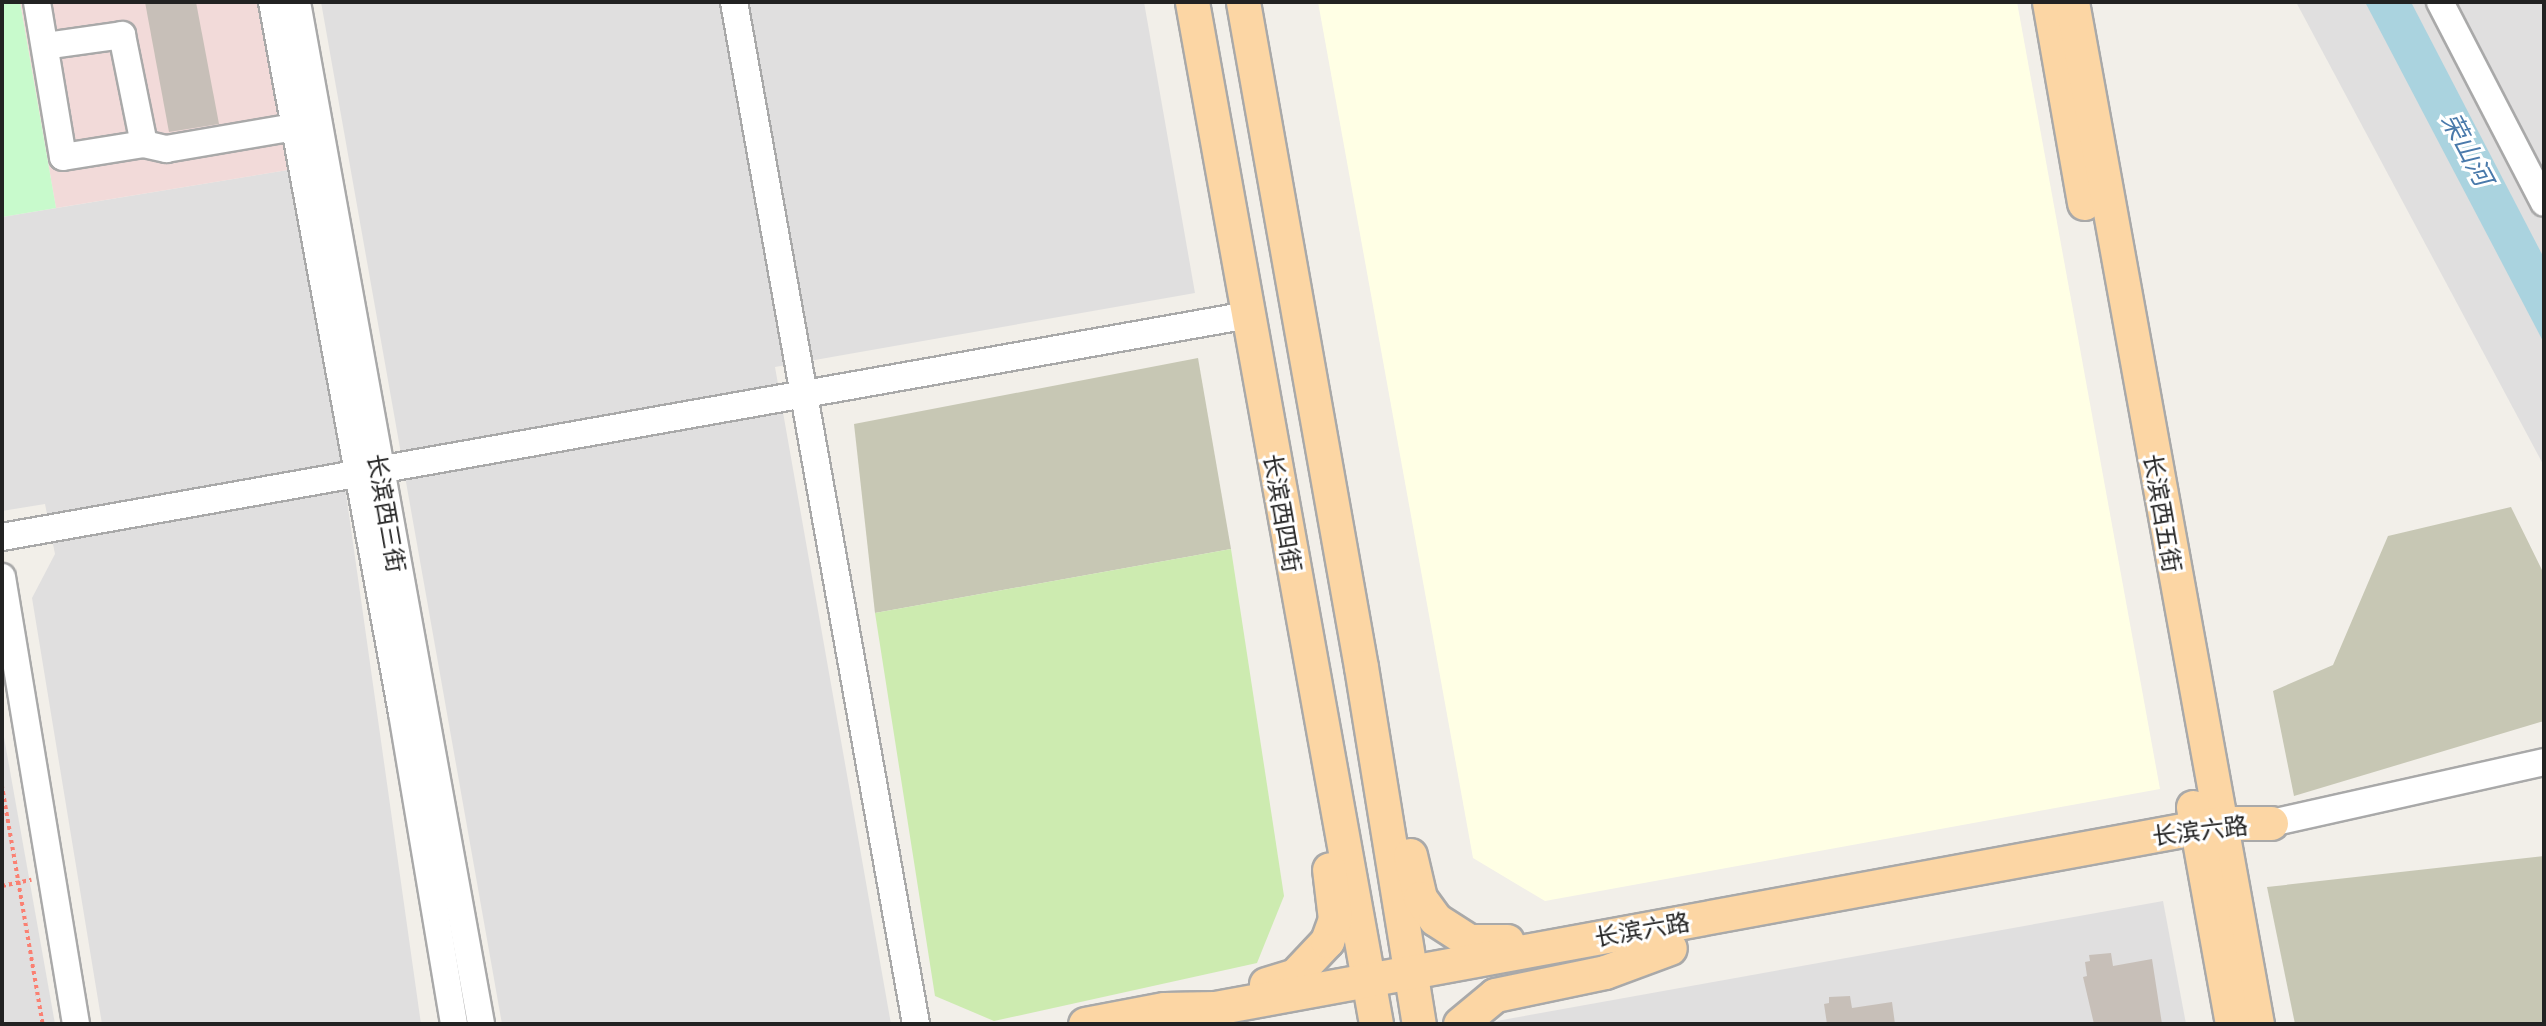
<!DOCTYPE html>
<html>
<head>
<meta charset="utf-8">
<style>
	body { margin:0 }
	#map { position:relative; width:2546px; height:1026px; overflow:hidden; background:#f2efe9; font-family:"Golos Text","Noto Sans SC",sans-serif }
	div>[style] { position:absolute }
	.residential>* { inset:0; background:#e0dfdf }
	.commercial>* { inset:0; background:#f2dad9 }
	.education>* { inset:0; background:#ffffe5 }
	.construction>* { inset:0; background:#c7c7b4 }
	.grass>* { inset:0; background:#cdebb0 }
	.park>* { inset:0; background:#c8facc }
	.water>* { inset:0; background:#aad3df }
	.building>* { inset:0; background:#c7bfb8 }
	.path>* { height:3.5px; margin-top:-1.75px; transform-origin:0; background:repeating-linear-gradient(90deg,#fa8072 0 3.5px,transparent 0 7px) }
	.roads { filter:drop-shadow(2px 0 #a9a9a9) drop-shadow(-2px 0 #a9a9a9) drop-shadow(0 2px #a9a9a9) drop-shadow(0 -2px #a9a9a9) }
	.minor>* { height:26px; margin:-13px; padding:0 13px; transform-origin:13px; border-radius:13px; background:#fff }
	.major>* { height:33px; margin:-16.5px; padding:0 16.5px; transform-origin:16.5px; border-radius:16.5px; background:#fcd6a4 }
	span { translate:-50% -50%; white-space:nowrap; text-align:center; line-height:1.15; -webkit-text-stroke:6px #fff; paint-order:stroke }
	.street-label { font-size:24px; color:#222 }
	.water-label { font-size:26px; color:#4a7aab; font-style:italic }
	.frame { position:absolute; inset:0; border:4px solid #222; pointer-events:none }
</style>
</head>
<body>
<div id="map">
	<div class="residential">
		<i style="clip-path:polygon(321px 2px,1144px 2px,1195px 293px,775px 367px,891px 1024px,502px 1024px)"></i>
		<i style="clip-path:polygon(2296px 2px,2544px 2px,2544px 466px)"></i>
		<i style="clip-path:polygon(300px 168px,421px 1024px,102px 1024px,32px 598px,55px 554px,45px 504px,2px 511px,2px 217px)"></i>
		<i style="clip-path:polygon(2px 726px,55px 1024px,2px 1024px)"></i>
		<i style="clip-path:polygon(2163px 901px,2186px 1024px,1480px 1024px)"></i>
	</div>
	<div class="commercial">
		<i style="clip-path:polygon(20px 2px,263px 2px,300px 168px,56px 208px)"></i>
	</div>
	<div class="education">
		<i style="clip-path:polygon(1318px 2px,2017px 2px,2160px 789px,1545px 901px,1473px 858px)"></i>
	</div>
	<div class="construction">
		<i style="clip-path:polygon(1198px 358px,1231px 549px,875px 613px,854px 424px)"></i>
		<i style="clip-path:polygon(2511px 507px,2544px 574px,2544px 721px,2294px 796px,2273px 691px,2333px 665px,2388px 536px)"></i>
		<i style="clip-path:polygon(2544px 856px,2544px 1024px,2295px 1024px,2267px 887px)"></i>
	</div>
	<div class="grass">
		<i style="clip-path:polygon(1231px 549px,1284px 896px,1257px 963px,994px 1021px,935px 996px,875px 613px)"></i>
	</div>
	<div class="park">
		<i style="clip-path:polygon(2px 2px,20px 2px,56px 208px,2px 217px)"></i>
	</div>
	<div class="water">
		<i style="clip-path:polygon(2365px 2px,2411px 2px,2544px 258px,2544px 343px)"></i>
	</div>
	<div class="building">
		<i style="clip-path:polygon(145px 2px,196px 2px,219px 124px,169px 132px)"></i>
		<i style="clip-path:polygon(2111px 953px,2113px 966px,2152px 959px,2162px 1024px,2094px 1024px,2083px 977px,2087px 976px,2085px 962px,2090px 961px,2089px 955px)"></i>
		<i style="clip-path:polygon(1850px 996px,1852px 1008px,1892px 1002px,1895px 1024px,1827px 1024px,1824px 1004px,1829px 1003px,1829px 997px)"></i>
	</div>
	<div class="path">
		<i style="left:2px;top:785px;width:242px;rotate:80.3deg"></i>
		<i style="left:2px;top:886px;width:30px;rotate:-12deg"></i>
	</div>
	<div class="roads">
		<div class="minor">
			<i style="left:37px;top:2px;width:157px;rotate:80.5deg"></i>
			<i style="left:63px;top:157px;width:82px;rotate:-9.1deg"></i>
			<i style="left:144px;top:144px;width:23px;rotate:13deg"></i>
			<i style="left:166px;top:149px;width:131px;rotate:-9.7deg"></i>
			<i style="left:272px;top:2px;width:723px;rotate:79.64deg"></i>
			<i style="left:402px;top:713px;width:315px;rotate:80.5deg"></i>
			<i style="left:297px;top:2px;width:1038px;rotate:79.79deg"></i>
			<i style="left:734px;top:2px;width:1038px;rotate:79.9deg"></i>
			<i style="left:2440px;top:2px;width:226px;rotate:62.6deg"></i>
			<i style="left:45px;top:46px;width:78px;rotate:-8.1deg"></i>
			<i style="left:122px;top:35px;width:111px;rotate:78.6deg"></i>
			<i style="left:2px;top:537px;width:1266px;rotate:-10.1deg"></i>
			<i style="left:2px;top:577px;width:453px;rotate:80.6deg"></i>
			<i style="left:2271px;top:823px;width:280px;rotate:-12.6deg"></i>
		</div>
		<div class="major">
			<i style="left:1192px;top:2px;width:1038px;rotate:79.79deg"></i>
			<i style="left:1243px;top:2px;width:675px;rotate:79.94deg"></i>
			<i style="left:1361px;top:667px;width:362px;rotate:80.8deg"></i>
			<i style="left:2049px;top:2px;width:204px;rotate:80.1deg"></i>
			<i style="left:2072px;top:2px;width:1039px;rotate:79.74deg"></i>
			<i style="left:2193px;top:807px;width:220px;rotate:79.8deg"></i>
			<i style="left:1410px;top:855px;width:44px;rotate:76.9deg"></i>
			<i style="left:1420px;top:898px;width:26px;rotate:54deg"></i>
			<i style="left:1435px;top:919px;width:40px;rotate:32.9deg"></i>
			<i style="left:1469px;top:941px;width:38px"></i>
			<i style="left:1266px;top:984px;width:30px;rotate:-17deg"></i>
			<i style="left:1295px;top:975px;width:47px;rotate:-46.7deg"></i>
			<i style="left:1327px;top:941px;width:23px;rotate:-70deg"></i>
			<i style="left:1335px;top:919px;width:50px;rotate:-96.8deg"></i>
			<i style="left:1085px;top:1024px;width:80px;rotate:-10.8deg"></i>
			<i style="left:1164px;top:1009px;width:51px;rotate:-1.1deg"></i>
			<i style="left:1215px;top:1008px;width:1023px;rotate:-10.42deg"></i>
			<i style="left:2221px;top:823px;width:50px"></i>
			<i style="left:1460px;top:1024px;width:45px;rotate:-39.6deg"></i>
			<i style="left:1495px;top:995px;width:112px;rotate:-11.8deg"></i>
			<i style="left:1605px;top:972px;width:69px;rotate:-20.3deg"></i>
		</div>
	</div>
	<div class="street-label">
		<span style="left:387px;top:513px;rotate:80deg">长滨西三街</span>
		<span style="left:1283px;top:513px;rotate:80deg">长滨西四街</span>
		<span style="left:2163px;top:513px;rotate:80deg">长滨西五街</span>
		<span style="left:2200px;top:830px;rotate:-7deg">长滨六路</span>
		<span style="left:1642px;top:929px;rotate:-10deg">长滨六路</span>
	</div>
	<div class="water-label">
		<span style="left:2467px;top:149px;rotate:62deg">荣山河</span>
	</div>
	<div class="frame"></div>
</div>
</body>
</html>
